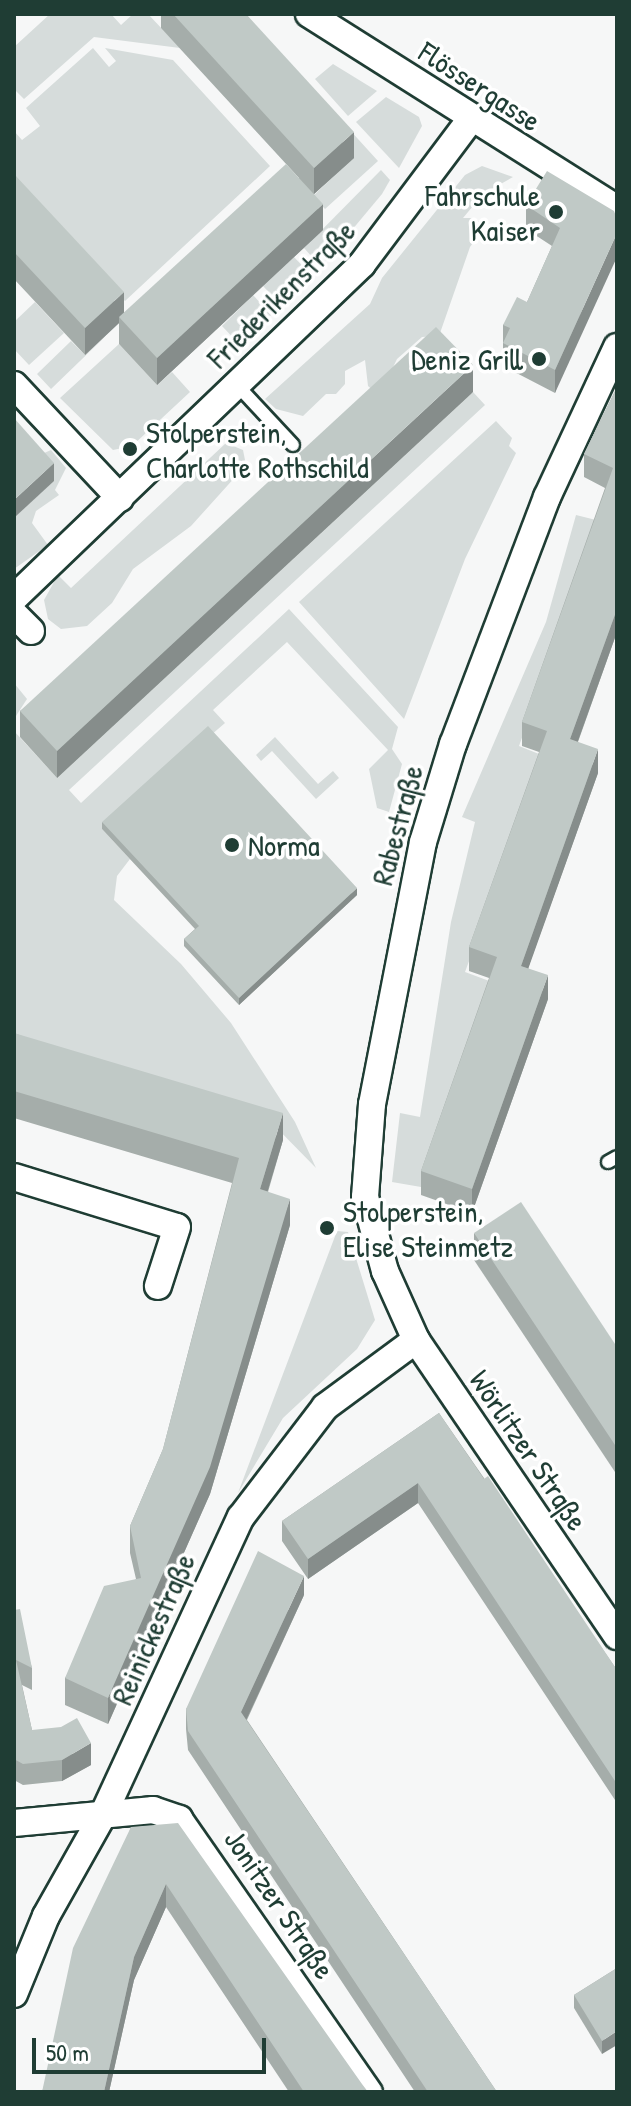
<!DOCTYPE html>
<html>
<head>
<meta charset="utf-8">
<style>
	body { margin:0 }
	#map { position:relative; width:631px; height:2106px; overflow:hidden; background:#f6f7f7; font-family:"Patrick Hand",sans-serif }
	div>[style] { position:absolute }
	.green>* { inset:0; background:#d6dcdb }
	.roads { filter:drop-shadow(2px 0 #1f3d34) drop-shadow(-2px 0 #1f3d34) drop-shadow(0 2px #1f3d34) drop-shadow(0 -2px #1f3d34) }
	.lane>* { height:12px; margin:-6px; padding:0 6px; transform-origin:6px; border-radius:6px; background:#fff }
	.street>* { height:26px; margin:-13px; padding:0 13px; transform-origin:13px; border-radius:13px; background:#fff }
	.wall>* { inset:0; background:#a5adaa }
	.shaded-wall>* { inset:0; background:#868d8b }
	.building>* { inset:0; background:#c0c9c6 }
	.dots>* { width:22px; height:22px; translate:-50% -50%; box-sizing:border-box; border:4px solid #fff; border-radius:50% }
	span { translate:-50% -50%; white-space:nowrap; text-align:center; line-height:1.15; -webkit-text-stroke:7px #fff; paint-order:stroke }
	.street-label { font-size:30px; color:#1f3d34 }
	.poi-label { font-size:30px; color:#1f3d34 }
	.right { translate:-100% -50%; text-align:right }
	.left { translate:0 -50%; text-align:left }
	.frame { position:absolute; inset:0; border:16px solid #1f3d34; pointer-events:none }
	.scale { position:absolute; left:32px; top:2038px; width:234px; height:36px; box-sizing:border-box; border:4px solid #1f3d34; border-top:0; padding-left:10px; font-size:24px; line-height:28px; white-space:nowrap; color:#1f3d34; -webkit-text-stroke:6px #fff; paint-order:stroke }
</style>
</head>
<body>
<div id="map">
	<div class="green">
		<i style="clip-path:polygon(50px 14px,111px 14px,121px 25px,133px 14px,148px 14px,180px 48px,94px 37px,24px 99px,14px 89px,14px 47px)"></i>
		<i style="clip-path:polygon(93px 48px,109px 67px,116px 61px,105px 48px,173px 60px,270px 166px,125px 301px,14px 184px,14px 131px,22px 140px,40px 126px,26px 108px)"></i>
		<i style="clip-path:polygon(333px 64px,377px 91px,348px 116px,315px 79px)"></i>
		<i style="clip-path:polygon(386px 97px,419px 117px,422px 126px,399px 168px,356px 122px)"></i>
		<i style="clip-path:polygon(348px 128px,378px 161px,325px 209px,313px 196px,353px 158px)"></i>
		<i style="clip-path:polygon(482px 166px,513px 177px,483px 194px,463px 218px,475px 218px,484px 227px,470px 247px,439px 336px,422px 337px,397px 359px,379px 396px,368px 386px,365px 360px,345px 371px,345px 384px,336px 394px,326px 394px,303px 416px,276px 409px,265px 399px,370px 304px,382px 278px,465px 175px)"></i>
		<i style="clip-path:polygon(381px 170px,390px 180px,382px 194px,321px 267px,304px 248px)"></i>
		<i style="clip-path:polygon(294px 257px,311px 275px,281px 305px,263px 286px)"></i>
		<i style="clip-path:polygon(253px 295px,271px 315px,240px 345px,222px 326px)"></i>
		<i style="clip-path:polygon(35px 302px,64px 333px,29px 365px,14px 349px,14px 322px)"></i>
		<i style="clip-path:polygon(109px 333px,51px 389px,37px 374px,71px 341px,85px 355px)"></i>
		<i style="clip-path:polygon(119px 344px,157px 385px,172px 372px,190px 392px,132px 446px,113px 450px,60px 398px)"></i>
		<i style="clip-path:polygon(473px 392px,485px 405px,69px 790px,81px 803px,289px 609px,398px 727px,392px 749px,402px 764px,389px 812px,377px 808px,369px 769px,388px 750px,287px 642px,213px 710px,225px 723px,102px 829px,130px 859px,117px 876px,114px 900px,181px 964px,231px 1023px,295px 1122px,316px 1168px,268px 1119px,14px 1043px,14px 731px,57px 778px)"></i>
		<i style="clip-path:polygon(496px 421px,512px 438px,509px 446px,516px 453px,465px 559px,404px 719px,299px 602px)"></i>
		<i style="clip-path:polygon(226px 443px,243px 450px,246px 465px,191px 526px,133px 569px,112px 603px,87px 626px,61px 629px,48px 619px,44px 600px,58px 575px,71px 588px)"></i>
		<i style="clip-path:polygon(51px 450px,66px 468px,55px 490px,59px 495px,36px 511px,32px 523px,48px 545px,14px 569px,14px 518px,53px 481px,33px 458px)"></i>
		<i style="clip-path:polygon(576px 515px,600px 521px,519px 746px,544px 756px,465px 972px,492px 982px,421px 1187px,392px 1182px,400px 1113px,420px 1117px,451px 922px,475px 822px,462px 817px,546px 622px)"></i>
		<i style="clip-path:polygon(14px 683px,27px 699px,14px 719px)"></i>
		<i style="clip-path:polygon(275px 737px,318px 784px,333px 771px,339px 778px,316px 799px,272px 751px,261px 761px,256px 755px)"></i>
		<i style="clip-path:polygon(337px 1231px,348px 1232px,375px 1320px,357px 1349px,283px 1418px,238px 1493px)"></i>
	</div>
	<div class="roads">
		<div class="lane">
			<i style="left:237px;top:385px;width:82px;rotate:47deg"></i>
			<i style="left:608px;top:1162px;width:10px;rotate:-29deg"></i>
		</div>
		<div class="street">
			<i style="left:309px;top:14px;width:365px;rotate:32.3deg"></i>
			<i style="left:617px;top:347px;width:166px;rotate:115deg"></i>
			<i style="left:547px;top:497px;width:264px;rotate:110.8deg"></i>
			<i style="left:453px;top:744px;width:102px;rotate:107deg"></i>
			<i style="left:423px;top:842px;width:267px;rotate:101deg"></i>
			<i style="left:372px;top:1104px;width:93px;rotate:94.3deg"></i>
			<i style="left:365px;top:1197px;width:77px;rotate:74.9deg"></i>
			<i style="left:385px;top:1271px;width:76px;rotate:65.8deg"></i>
			<i style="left:416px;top:1340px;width:358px;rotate:55.8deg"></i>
			<i style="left:14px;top:385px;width:155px;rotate:46.8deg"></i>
			<i style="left:14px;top:598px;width:482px;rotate:-43.8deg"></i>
			<i style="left:362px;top:264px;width:180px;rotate:-53.1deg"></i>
			<i style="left:14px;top:614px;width:24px;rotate:45deg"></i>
			<i style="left:14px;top:1177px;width:170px;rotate:17.1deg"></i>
			<i style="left:177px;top:1227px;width:62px;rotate:107.9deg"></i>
			<i style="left:14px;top:1823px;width:140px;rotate:-5.3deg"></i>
			<i style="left:153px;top:1810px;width:28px;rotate:19deg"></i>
			<i style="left:179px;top:1819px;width:333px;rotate:55.2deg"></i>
			<i style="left:14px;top:1994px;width:84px;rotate:-67.7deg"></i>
			<i style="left:46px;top:1916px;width:116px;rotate:-60.6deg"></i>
			<i style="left:103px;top:1815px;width:328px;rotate:-65.2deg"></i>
			<i style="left:241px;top:1517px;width:138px;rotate:-52.6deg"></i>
			<i style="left:325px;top:1407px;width:113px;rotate:-36.4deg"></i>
		</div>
	</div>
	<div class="wall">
		<i style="clip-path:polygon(161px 14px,246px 14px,354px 158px,314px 194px,323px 230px,157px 385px,119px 344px,119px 323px,85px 355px,14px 279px,14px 174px,124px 313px,299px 178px,161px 28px)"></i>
		<i style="clip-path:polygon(526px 205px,614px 211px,555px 393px,503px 366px,503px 325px,527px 302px,552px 246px,526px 229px)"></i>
		<i style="clip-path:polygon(617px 387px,617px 632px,578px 742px,598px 773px,528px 968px,548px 999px,472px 1213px,421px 1195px,421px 1171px,489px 978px,469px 971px,469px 947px,539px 752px,522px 746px,522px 722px,605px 488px,584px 477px,584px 454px)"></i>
		<i style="clip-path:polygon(473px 392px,57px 778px,20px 737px,20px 711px)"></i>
		<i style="clip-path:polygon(102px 822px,357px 895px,239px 1005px,184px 946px,184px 939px,195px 929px,102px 829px)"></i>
		<i style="clip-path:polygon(14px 1033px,283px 1140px,268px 1192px,290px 1225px,210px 1494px,108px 1724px,65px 1705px,65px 1678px,136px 1579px,130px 1553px,130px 1526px,163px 1449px,232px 1183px,14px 1118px)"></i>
		<i style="clip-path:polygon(474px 1233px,617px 1347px,617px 1475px,474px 1260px)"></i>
		<i style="clip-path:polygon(439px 1413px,617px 1670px,617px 1803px,418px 1503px,308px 1579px,282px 1541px,282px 1521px)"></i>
		<i style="clip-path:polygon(304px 1595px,247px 1720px,497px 2092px,415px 2092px,188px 1750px,186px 1729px,186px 1709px)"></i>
		<i style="clip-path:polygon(14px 1610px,32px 1668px,32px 1690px,22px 1685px,32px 1730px,91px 1765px,62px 1781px,23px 1785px,14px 1780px)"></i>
		<i style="clip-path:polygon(131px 1827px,368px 2092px,289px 2092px,166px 1907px,134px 1980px,109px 2092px,42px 2092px)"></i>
		<i style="clip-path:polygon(617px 1968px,602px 2054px,574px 2008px,574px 1995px)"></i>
	</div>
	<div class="shaded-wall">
		<i style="clip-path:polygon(354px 132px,354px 158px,314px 194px,314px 168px)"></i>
		<i style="clip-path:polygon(323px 204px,323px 230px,157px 385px,157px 358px)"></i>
		<i style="clip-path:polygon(617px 233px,617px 257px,555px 393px,555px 370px)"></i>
		<i style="clip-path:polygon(124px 292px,124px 319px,119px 317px,119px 323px,85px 355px,85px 328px)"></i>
		<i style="clip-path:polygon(473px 365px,473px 392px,57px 778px,57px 751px)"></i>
		<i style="clip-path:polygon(54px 463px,54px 481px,14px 518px,14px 500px)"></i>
		<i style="clip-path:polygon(617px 609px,617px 632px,570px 763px,570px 739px)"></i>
		<i style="clip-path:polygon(598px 749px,598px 773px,521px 989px,521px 966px)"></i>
		<i style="clip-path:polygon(357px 888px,357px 895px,239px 1005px,239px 998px)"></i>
		<i style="clip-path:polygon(548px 975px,548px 999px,472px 1213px,472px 1189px)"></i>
		<i style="clip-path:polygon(283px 1113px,283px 1140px,260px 1216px,260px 1189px)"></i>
		<i style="clip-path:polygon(290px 1199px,290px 1225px,210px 1494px,108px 1724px,108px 1698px)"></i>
		<i style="clip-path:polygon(418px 1483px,418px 1503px,308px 1579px,308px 1559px)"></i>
		<i style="clip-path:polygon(304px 1576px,304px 1595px,241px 1731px,241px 1712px)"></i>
		<i style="clip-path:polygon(91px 1743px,91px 1765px,62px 1781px,62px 1760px)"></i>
		<i style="clip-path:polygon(166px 1884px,166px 1907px,134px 1980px,109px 2092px,104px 2092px,134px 1957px)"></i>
		<i style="clip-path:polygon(617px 2031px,617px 2045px,602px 2054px,602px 2041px)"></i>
	</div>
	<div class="building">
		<i style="clip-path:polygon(173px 14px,246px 14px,354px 132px,314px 168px)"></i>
		<i style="clip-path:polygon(286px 164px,323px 204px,157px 358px,119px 317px)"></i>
		<i style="clip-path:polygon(547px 171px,614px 211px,617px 219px,617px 233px,555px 370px,503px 343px,510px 328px,503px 325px,517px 297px,527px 302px,560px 228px,526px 205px)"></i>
		<i style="clip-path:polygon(14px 174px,124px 292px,85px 328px,14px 252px)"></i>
		<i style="clip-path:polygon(436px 327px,473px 365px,57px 751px,20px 711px)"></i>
		<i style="clip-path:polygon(617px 387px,617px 609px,570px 739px,598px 749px,521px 966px,548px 975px,472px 1189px,421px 1171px,497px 957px,469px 947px,547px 731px,522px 722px,613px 468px,584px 454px)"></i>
		<i style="clip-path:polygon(14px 418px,54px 463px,14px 500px)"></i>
		<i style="clip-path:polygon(208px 726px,357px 888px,239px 998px,184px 939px,199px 926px,102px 822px)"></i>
		<i style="clip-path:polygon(14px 1033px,283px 1113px,260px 1189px,290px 1199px,210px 1467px,108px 1698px,65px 1678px,104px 1586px,141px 1578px,130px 1526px,163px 1449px,239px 1158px,14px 1091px)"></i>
		<i style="clip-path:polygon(521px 1202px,617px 1347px,617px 1448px,474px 1233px)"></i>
		<i style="clip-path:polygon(439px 1413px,484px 1479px,488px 1476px,617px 1670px,617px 1784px,418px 1483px,308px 1559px,282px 1521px)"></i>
		<i style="clip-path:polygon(258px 1551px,304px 1576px,241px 1712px,497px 2092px,428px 2092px,188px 1731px,186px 1709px)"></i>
		<i style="clip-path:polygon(20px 1609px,32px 1668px,16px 1660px,32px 1730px,61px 1727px,77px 1718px,91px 1743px,62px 1760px,23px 1764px,14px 1759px,14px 1610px)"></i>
		<i style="clip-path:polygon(178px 1823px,362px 2084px,368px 2092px,304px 2092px,166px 1884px,134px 1957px,104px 2092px,42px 2092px,73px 1948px,131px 1827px)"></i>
		<i style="clip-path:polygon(617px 1968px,617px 2031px,602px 2041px,574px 1995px)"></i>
	</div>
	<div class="dots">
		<i style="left:556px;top:212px;background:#1f3d34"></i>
		<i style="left:539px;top:359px;background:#1f3d34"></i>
		<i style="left:130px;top:449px;background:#1f3d34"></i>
		<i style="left:232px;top:845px;background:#1f3d34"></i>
		<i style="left:327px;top:1228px;background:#1f3d34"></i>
	</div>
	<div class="street-label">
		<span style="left:480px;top:86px;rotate:33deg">Flössergasse</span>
		<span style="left:281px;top:294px;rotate:-45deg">Friederikenstraße</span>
		<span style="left:397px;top:825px;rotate:-75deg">Rabestraße</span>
		<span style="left:529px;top:1450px;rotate:56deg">Wörlitzer Straße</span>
		<span style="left:153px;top:1629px;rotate:-66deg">Reinickestraße</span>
		<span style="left:280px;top:1904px;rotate:56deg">Jonitzer Straße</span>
	</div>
	<div class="poi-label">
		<span class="right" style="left:540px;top:212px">Fahrschule<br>Kaiser</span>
		<span class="right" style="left:523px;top:359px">Deniz Grill</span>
		<span class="left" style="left:146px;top:449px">Stolperstein,<br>Charlotte Rothschild</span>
		<span class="left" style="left:248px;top:845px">Norma</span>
		<span class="left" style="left:343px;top:1228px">Stolperstein,<br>Elise Steinmetz</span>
	</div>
	<div class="frame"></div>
	<div class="scale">50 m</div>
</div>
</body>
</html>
